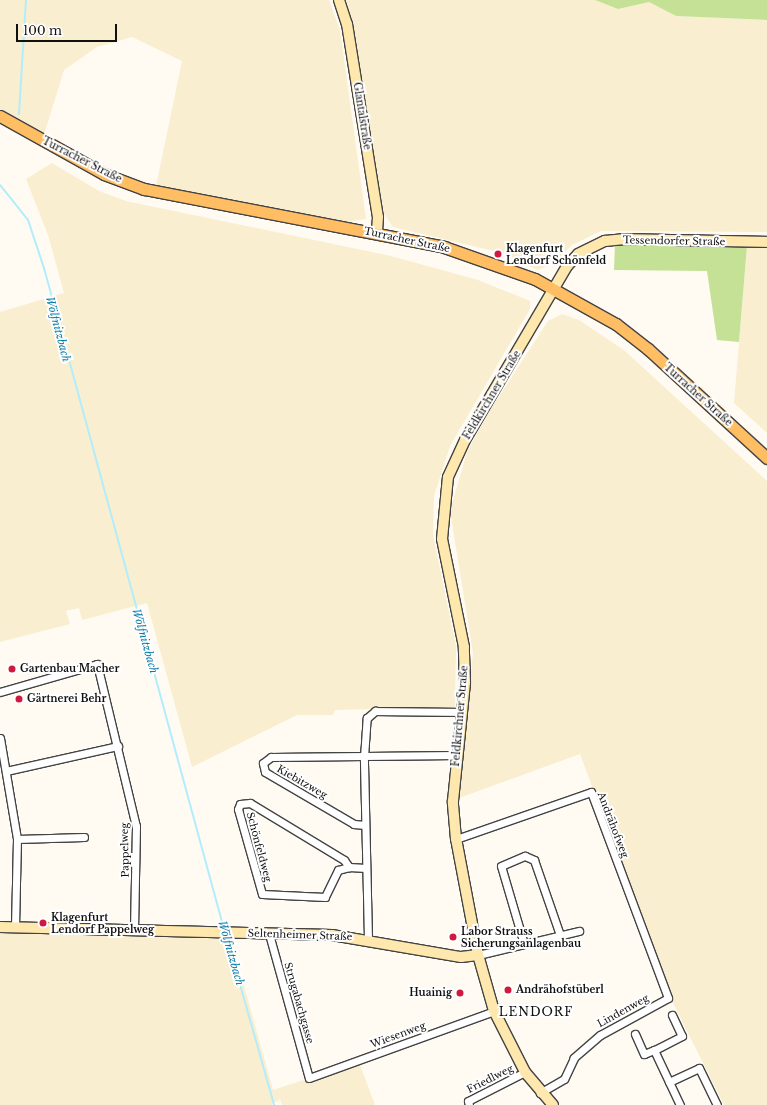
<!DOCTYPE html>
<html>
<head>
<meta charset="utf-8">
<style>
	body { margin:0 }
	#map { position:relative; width:767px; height:1105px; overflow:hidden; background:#fffbf3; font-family:"Libre Baskerville",serif }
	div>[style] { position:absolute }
	.farmland>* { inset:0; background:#f9eecf }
	.forest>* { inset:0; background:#c4e195 }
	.stream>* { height:2px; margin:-1px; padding:0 1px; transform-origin:1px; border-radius:1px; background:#b2edfc }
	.roads { filter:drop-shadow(1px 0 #434343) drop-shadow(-1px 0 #434343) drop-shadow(0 1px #434343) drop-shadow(0 -1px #434343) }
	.street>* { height:7px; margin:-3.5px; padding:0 3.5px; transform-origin:3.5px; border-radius:3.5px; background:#fff }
	.secondary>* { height:10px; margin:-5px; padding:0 5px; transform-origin:5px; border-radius:5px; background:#ffe8ae }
	.primary>* { height:11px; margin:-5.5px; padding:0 5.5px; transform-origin:5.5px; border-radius:5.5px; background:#ffbe63 }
	.dots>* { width:11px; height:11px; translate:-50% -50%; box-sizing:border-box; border:2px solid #fff; border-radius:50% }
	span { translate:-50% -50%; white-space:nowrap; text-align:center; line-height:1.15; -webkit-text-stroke:4px #fff; paint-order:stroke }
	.street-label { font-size:10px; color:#101010 }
	.poi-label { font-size:10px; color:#101010; font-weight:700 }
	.left { translate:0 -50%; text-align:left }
	.right { translate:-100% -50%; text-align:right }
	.water-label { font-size:11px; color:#0b7ea8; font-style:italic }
	.quarter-label { font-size:12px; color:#101010; letter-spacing:1px }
	.scale { position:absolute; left:16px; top:24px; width:101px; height:18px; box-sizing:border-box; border:2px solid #101010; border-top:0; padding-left:5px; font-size:12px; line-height:14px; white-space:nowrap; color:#101010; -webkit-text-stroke:3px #fff; paint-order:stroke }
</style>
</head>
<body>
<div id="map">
	<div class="farmland">
		<i style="clip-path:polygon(0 0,329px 0,340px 30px,366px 219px,346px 222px,156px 186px,182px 61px,132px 37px,97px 47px,64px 70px,44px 135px,0 112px)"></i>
		<i style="clip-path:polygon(347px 0,595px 0,618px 9px,649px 2px,676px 16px,767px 20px,767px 232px,601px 231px,572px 245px,554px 263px,538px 270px,498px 252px,393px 227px,384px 214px)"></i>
		<i style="clip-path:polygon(52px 163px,99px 191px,126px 201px,391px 256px,478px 280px,530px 301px,530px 309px,450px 446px,434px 496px,433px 535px,456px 646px,455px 707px,335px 710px,333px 715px,297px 715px,192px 767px,147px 603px,82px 620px,79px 608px,66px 611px,70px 624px,0 642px,0 312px,64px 293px,48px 235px,26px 179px)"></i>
		<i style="clip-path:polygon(747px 246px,767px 246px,767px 433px,734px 403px)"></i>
		<i style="clip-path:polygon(562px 314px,579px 320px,625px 351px,767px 481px,767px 1105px,724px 1105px,671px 999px,580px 754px,459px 798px,473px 653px,450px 511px,467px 452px,489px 412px,548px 321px)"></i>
		<i style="clip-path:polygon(0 933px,231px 939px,273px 1090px,359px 1062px,375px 1105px,282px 1105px,280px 1099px,271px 1105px,0 1105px)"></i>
	</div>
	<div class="forest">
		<i style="clip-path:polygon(595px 0,767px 0,767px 20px,676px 16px,649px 2px,618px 9px)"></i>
		<i style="clip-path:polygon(615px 245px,747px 246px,739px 342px,717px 340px,707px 271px,614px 270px)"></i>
	</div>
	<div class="stream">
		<i style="left:19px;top:114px;width:114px;rotate:-86.5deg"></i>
		<i style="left:0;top:185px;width:45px;rotate:51.3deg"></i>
		<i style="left:28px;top:220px;width:51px;rotate:71.6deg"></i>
		<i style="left:44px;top:268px;width:685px;rotate:74.77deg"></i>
		<i style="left:226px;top:935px;width:177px;rotate:74.2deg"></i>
	</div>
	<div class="roads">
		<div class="street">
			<i style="left:0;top:692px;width:101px;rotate:-16.1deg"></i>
			<i style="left:97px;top:664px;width:167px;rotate:76.5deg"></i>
			<i style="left:136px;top:826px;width:104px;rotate:91.1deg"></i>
			<i style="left:0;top:738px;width:102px;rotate:80.4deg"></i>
			<i style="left:17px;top:839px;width:88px;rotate:91.3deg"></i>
			<i style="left:6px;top:771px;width:115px;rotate:-12.6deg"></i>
			<i style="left:365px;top:825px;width:11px;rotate:-175deg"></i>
			<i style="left:354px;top:824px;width:103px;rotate:-149.7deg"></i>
			<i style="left:265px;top:772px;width:9px;rotate:-103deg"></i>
			<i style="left:263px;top:763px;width:10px;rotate:-37deg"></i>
			<i style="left:271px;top:757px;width:186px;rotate:-0.6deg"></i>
			<i style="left:17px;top:839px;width:67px;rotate:-1.7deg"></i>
			<i style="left:456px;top:839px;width:143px;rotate:-19.2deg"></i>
			<i style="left:591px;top:792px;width:220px;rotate:69.5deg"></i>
			<i style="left:668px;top:998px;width:77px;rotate:151.4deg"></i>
			<i style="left:600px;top:1035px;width:35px;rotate:139deg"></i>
			<i style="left:574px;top:1058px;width:23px;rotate:115deg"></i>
			<i style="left:564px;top:1079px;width:28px;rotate:150deg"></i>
			<i style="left:349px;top:867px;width:11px;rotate:165deg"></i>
			<i style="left:338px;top:870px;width:30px;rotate:116deg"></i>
			<i style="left:325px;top:897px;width:63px;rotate:-177.3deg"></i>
			<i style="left:262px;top:894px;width:88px;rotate:-105.8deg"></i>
			<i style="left:238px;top:809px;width:5px;rotate:-68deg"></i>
			<i style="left:240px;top:804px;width:10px;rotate:-6deg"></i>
			<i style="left:250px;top:803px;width:110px;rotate:31.2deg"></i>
			<i style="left:344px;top:860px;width:9px;rotate:54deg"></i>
			<i style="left:349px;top:867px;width:17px;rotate:3deg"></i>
			<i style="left:269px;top:934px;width:149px;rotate:74.5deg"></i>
			<i style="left:309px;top:1078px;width:197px;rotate:-19.9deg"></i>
			<i style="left:368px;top:939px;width:182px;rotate:-91.3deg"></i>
			<i style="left:364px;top:757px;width:39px;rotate:-86deg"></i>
			<i style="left:367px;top:718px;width:11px;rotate:-41deg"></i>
			<i style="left:375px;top:711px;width:87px;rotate:0.7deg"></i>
			<i style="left:524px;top:944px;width:81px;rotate:-106.4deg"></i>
			<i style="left:501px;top:866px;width:26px;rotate:-23deg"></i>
			<i style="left:525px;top:856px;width:10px;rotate:24deg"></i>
			<i style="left:534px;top:860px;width:79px;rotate:70.9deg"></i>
			<i style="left:478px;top:955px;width:104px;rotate:-13.4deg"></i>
			<i style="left:672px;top:1015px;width:23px;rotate:65deg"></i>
			<i style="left:682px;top:1036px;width:31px;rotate:153deg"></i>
			<i style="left:654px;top:1050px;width:61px;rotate:64.7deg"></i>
			<i style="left:635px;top:1034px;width:22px;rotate:66deg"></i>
			<i style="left:644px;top:1054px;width:11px;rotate:-22deg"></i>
			<i style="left:669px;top:1082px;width:33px;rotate:-25deg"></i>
			<i style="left:699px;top:1068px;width:41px;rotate:64.1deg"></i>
			<i style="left:469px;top:1105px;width:4px;rotate:-104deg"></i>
			<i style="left:468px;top:1101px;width:64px;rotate:-27deg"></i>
		</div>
		<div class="secondary">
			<i style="left:339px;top:0;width:25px;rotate:72deg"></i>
			<i style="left:347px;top:24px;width:195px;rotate:80.9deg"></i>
			<i style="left:378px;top:217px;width:16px;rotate:94deg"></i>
			<i style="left:0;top:927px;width:332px;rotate:1.4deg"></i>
			<i style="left:332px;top:935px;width:131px;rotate:9.7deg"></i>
			<i style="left:461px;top:957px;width:17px;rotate:-7deg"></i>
			<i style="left:553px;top:1105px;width:43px;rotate:-130.3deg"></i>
			<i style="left:525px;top:1072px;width:68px;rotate:-116.9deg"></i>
			<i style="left:494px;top:1011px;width:58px;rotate:-105.9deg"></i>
			<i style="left:478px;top:955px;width:118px;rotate:-100.7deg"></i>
			<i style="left:456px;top:839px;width:38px;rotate:-95deg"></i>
			<i style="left:453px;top:801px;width:120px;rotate:-84.2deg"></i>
			<i style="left:465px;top:682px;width:35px;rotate:-92deg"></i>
			<i style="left:464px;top:647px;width:110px;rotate:-101.5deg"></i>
			<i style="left:442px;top:539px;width:62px;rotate:-84.5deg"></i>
			<i style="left:448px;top:477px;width:41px;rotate:-65.3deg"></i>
			<i style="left:465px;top:440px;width:202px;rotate:-59.6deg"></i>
			<i style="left:567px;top:266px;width:16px;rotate:-47deg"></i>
			<i style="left:578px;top:254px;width:30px;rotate:-26deg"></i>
			<i style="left:605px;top:241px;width:20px;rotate:-6deg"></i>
			<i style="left:625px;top:239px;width:142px;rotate:1.2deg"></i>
		</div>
		<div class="primary">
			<i style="left:0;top:116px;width:119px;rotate:29.1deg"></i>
			<i style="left:104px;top:174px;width:43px;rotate:20.6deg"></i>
			<i style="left:144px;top:189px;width:306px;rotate:10.9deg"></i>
			<i style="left:444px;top:247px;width:96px;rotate:19.4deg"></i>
			<i style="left:535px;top:279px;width:93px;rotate:29.1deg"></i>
			<i style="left:616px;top:324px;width:41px;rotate:38deg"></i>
			<i style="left:648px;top:349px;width:161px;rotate:42.5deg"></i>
		</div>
	</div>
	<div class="dots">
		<i style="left:498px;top:254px;background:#cf1941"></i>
		<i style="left:12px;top:669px;background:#cf1941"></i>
		<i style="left:19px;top:699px;background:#cf1941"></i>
		<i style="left:43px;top:923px;background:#cf1941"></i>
		<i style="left:453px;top:937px;background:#cf1941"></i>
		<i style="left:508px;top:990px;background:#cf1941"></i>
		<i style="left:460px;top:993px;background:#cf1941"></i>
	</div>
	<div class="street-label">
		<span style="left:362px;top:116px;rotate:81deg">Glantalstraße</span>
		<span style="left:82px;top:160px;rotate:27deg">Turracher Straße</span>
		<span style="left:407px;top:240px;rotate:12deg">Turracher Straße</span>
		<span style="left:674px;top:241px;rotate:1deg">Tessendorfer Straße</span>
		<span style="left:492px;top:395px;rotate:-59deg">Feldkirchner Straße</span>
		<span style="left:698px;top:395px;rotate:42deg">Turracher Straße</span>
		<span style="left:460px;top:716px;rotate:-85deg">Feldkirchner Straße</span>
		<span style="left:302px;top:782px;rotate:30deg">Kiebitzweg</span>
		<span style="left:613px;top:825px;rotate:69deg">Andrähofweg</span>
		<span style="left:259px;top:847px;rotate:75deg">Schönfeldweg</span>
		<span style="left:125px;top:850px;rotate:-91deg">Pappelweg</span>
		<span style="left:300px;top:935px;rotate:2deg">Seltenheimer Straße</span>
		<span style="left:299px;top:1003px;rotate:74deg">Strugabachgasse</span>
		<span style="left:623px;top:1011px;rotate:-29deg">Lindenweg</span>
		<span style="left:398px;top:1035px;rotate:-20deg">Wiesenweg</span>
		<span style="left:490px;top:1079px;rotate:-27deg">Friedlweg</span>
	</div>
	<div class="poi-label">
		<span class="left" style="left:506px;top:254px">Klagenfurt<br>Lendorf Schönfeld</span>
		<span class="left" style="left:20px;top:669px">Gartenbau Macher</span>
		<span class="left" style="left:27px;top:699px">Gärtnerei Behr</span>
		<span class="left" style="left:51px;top:923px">Klagenfurt<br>Lendorf Pappelweg</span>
		<span class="left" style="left:461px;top:937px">Labor Strauss<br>Sicherungsanlagenbau</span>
		<span class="left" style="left:516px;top:990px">Andrähofstüberl</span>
		<span class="right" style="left:452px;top:993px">Huainig</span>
	</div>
	<div class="water-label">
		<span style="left:58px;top:329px;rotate:75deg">Wölfnitzbach</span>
		<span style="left:145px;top:641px;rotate:74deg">Wölfnitzbach</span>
		<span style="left:231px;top:953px;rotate:74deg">Wölfnitzbach</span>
	</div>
	<div class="quarter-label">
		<span style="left:536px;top:1012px">LENDORF</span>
	</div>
	<div class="scale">100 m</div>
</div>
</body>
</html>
